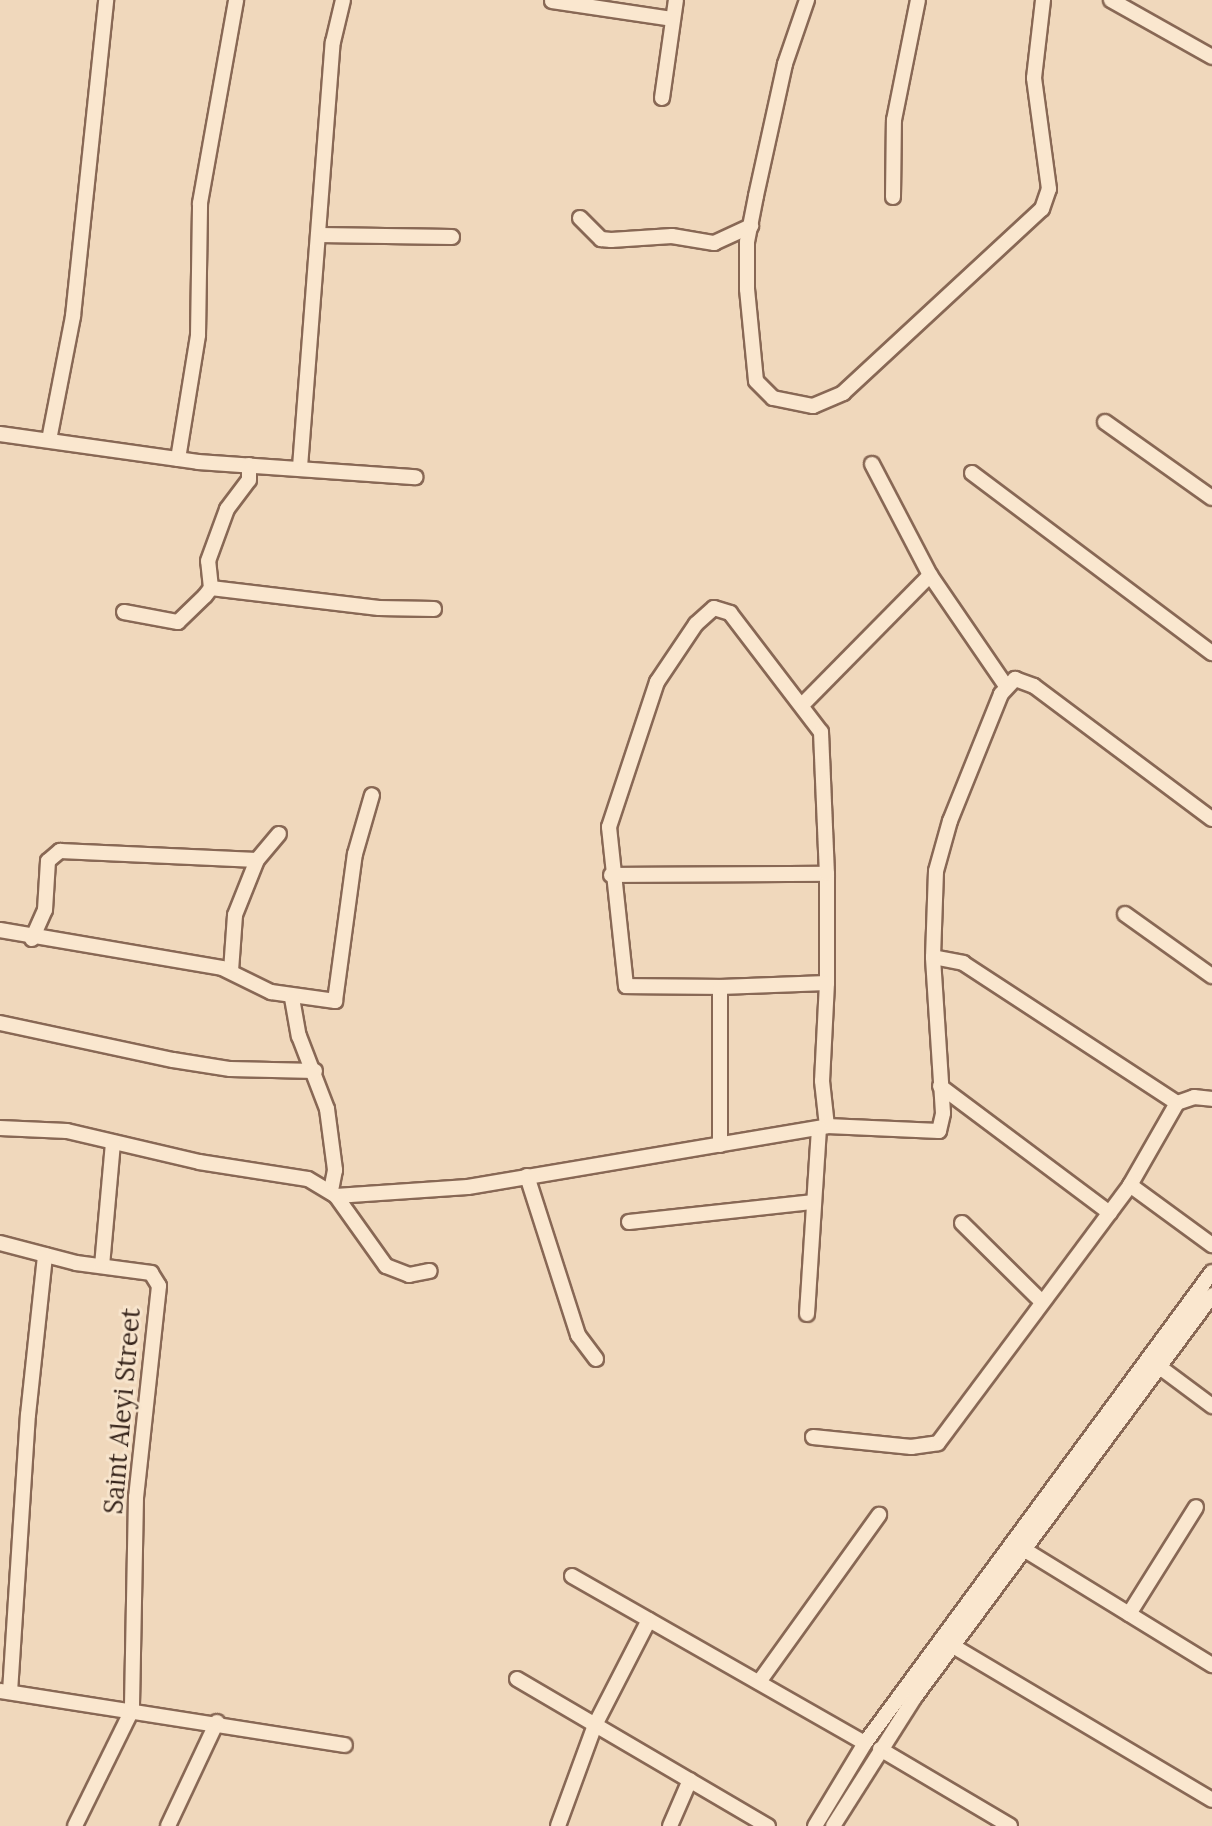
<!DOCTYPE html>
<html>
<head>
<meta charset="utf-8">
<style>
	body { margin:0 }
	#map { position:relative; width:1212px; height:1826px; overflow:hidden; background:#f0d8bc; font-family:Lora,serif }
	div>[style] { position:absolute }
	.roads { filter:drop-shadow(2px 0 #886855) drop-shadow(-2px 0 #886855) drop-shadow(0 2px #886855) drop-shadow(0 -2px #886855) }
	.minor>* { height:14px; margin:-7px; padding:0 7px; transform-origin:7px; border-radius:7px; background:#fae7cf }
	span { translate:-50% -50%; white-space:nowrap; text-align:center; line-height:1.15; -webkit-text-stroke:6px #f7e4cc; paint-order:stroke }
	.street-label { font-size:26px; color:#36241b }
</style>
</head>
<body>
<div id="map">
	<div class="roads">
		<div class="minor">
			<i style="left:807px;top:0;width:68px;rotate:109deg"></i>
			<i style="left:785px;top:64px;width:135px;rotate:102.4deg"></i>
			<i style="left:756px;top:196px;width:47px;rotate:101.1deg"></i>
			<i style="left:747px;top:242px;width:47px;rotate:90deg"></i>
			<i style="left:747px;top:289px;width:92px;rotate:84.4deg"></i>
			<i style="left:756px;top:381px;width:24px;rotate:45deg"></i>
			<i style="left:773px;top:398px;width:41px;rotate:11.3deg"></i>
			<i style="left:813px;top:406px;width:33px;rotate:-23deg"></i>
			<i style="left:843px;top:393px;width:271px;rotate:-42.8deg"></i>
			<i style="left:1042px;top:209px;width:21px;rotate:-71deg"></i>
			<i style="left:1049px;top:189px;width:112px;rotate:-97.7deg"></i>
			<i style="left:1034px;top:78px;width:79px;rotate:-83.4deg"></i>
			<i style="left:1111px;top:0;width:116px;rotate:29.4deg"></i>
			<i style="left:552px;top:1px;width:121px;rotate:8.5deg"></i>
			<i style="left:662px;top:98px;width:99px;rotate:-81.9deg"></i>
			<i style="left:893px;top:197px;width:77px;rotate:-89.3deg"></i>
			<i style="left:894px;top:120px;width:122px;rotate:-78.7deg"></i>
			<i style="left:580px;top:218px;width:30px;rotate:45deg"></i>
			<i style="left:601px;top:239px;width:10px;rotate:6deg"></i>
			<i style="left:611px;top:240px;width:61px;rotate:-3.8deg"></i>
			<i style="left:672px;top:236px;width:43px;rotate:9.5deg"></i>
			<i style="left:714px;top:243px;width:41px;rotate:-24.7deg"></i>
			<i style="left:319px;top:235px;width:133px;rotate:0.9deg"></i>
			<i style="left:1105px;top:422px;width:131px;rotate:35.4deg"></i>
			<i style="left:0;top:434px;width:200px;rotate:8deg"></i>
			<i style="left:198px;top:462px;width:218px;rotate:4deg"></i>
			<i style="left:49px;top:440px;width:126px;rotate:-79deg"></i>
			<i style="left:73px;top:316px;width:318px;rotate:-84deg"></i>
			<i style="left:178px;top:459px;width:126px;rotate:-80.8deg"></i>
			<i style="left:198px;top:335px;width:132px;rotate:-89.1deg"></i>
			<i style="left:200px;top:203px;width:206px;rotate:-79.9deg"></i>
			<i style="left:872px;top:464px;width:125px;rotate:62.4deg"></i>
			<i style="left:930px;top:575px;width:135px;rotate:55.6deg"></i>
			<i style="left:300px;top:467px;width:426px;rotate:-85.6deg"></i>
			<i style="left:333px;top:42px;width:43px;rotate:-76.6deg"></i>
			<i style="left:972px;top:473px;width:300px;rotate:36.9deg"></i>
			<i style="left:211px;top:588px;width:169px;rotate:6.8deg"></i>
			<i style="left:379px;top:608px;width:55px;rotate:1deg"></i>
			<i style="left:124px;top:612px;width:55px;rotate:10.5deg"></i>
			<i style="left:178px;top:622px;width:37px;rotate:-44deg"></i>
			<i style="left:205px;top:596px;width:10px;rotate:-53deg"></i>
			<i style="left:211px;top:588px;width:27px;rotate:-96deg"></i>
			<i style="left:208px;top:561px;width:55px;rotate:-69.9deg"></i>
			<i style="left:227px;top:509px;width:36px;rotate:-53deg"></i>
			<i style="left:249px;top:480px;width:15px;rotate:-90deg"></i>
			<i style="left:803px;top:704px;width:181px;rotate:-45.4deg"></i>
			<i style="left:611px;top:875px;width:216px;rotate:-0.3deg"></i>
			<i style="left:827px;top:874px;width:109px;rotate:90deg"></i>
			<i style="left:1125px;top:914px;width:107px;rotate:35.5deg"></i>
			<i style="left:0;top:930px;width:225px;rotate:9.7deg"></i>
			<i style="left:222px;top:968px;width:55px;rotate:26.1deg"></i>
			<i style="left:271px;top:992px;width:65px;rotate:8deg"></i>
			<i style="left:335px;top:1001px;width:148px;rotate:-82.3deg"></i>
			<i style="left:355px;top:854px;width:61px;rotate:-73.9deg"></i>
			<i style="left:32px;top:939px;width:32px;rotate:-66deg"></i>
			<i style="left:45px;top:910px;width:49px;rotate:-86.5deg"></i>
			<i style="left:48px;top:861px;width:16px;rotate:-40deg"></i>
			<i style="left:60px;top:851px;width:197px;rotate:2.6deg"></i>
			<i style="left:933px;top:957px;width:31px;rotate:11deg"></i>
			<i style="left:963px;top:963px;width:256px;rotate:33.2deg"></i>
			<i style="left:1177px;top:1103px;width:18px;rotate:-19deg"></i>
			<i style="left:1194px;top:1097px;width:18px;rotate:6deg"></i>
			<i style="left:231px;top:971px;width:56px;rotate:-85.9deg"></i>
			<i style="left:235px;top:915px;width:59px;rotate:-68.2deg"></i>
			<i style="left:257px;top:860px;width:34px;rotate:-50deg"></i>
			<i style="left:720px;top:987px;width:94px;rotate:-179.4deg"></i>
			<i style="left:626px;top:986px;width:160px;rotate:-96.1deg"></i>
			<i style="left:609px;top:827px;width:153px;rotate:-71.7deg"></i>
			<i style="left:657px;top:682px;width:70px;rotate:-56.1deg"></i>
			<i style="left:696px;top:624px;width:24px;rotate:-42deg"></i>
			<i style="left:714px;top:608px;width:17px;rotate:17deg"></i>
			<i style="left:730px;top:613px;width:150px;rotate:52.6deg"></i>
			<i style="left:821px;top:732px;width:142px;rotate:87.6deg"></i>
			<i style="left:292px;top:998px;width:39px;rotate:80deg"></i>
			<i style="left:299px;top:1036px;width:78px;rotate:69deg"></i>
			<i style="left:327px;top:1109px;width:62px;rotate:82.5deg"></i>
			<i style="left:335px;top:1170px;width:20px;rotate:101deg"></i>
			<i style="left:0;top:1023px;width:177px;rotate:12.1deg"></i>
			<i style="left:173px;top:1060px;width:58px;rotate:9deg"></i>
			<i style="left:230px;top:1069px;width:85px;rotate:1.3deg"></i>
			<i style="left:940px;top:1086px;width:212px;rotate:36.8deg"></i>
			<i style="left:1177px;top:1103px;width:95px;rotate:119.8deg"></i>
			<i style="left:1130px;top:1185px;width:102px;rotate:36.2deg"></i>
			<i style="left:0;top:1128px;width:67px;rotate:2.6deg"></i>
			<i style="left:67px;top:1131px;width:136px;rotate:13.2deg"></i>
			<i style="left:199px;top:1162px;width:110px;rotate:8.9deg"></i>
			<i style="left:308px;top:1179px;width:33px;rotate:31deg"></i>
			<i style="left:336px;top:1196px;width:86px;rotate:54.5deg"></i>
			<i style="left:386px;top:1266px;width:25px;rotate:21deg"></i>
			<i style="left:409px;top:1275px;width:21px;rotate:-11deg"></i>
			<i style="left:720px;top:1145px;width:158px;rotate:-90deg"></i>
			<i style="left:720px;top:987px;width:107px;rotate:-2.1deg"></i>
			<i style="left:827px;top:983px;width:98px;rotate:92.9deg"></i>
			<i style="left:822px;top:1081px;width:45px;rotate:83.7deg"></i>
			<i style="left:527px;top:1176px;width:167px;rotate:72.2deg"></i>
			<i style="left:578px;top:1335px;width:30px;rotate:53deg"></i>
			<i style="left:336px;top:1196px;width:132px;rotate:-3.9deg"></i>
			<i style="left:468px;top:1187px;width:364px;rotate:-9.6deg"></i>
			<i style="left:827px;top:1126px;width:112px;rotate:2.6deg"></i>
			<i style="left:939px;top:1131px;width:18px;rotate:-77deg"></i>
			<i style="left:943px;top:1113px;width:156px;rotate:-93.7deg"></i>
			<i style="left:933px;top:957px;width:86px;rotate:-88deg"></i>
			<i style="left:936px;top:871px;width:52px;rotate:-74.4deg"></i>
			<i style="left:950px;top:821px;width:137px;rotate:-68.1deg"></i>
			<i style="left:1001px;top:694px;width:21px;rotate:-47deg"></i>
			<i style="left:1015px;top:679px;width:20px;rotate:20deg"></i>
			<i style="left:1034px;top:686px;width:222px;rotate:36.8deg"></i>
			<i style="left:629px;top:1222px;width:186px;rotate:-6.2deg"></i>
			<i style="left:962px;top:1223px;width:112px;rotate:44.6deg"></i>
			<i style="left:0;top:1243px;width:79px;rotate:14.7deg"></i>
			<i style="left:76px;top:1263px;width:76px;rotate:7.6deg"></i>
			<i style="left:151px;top:1273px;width:15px;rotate:58deg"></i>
			<i style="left:159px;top:1286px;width:212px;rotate:96.2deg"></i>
			<i style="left:136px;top:1497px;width:213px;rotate:91.1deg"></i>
			<i style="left:132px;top:1710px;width:129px;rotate:116.2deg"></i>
			<i style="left:102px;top:1266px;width:124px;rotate:-84.9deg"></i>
			<i style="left:807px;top:1314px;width:186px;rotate:-86.3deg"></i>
			<i style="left:1157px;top:1365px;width:69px;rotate:36.7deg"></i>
			<i style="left:813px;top:1437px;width:99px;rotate:5.8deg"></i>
			<i style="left:911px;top:1447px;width:27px;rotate:-8deg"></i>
			<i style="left:938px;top:1443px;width:322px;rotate:-53.3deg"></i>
			<i style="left:1025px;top:1550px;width:220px;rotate:31.6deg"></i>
			<i style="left:572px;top:1576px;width:337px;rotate:29.7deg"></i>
			<i style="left:1129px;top:1614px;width:126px;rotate:-57.9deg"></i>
			<i style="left:953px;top:1646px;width:301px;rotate:30.7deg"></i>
			<i style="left:517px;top:1679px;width:291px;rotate:30.4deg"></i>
			<i style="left:759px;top:1682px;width:206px;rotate:-54.3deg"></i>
			<i style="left:0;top:1691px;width:349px;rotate:8.9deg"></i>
			<i style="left:10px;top:1692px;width:278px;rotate:-86.3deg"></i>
			<i style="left:28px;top:1415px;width:161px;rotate:-83.9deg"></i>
			<i style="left:880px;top:1749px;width:151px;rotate:30.6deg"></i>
			<i style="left:168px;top:1826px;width:115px;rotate:-64.8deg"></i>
			<i style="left:558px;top:1826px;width:108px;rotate:-69.9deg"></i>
			<i style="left:595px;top:1725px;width:118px;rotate:-62.8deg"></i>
			<i style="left:670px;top:1826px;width:50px;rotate:-66.5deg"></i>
			<i style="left:815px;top:1826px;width:97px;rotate:-58.9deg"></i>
			<i style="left:865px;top:1743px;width:585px;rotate:-53.62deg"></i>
			<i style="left:833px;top:1826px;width:153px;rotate:-57.6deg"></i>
			<i style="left:915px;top:1697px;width:500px;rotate:-53.5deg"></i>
		</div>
	</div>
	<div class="street-label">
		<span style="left:122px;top:1411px;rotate:-85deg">Saint Aleyi Street</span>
	</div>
</div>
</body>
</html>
